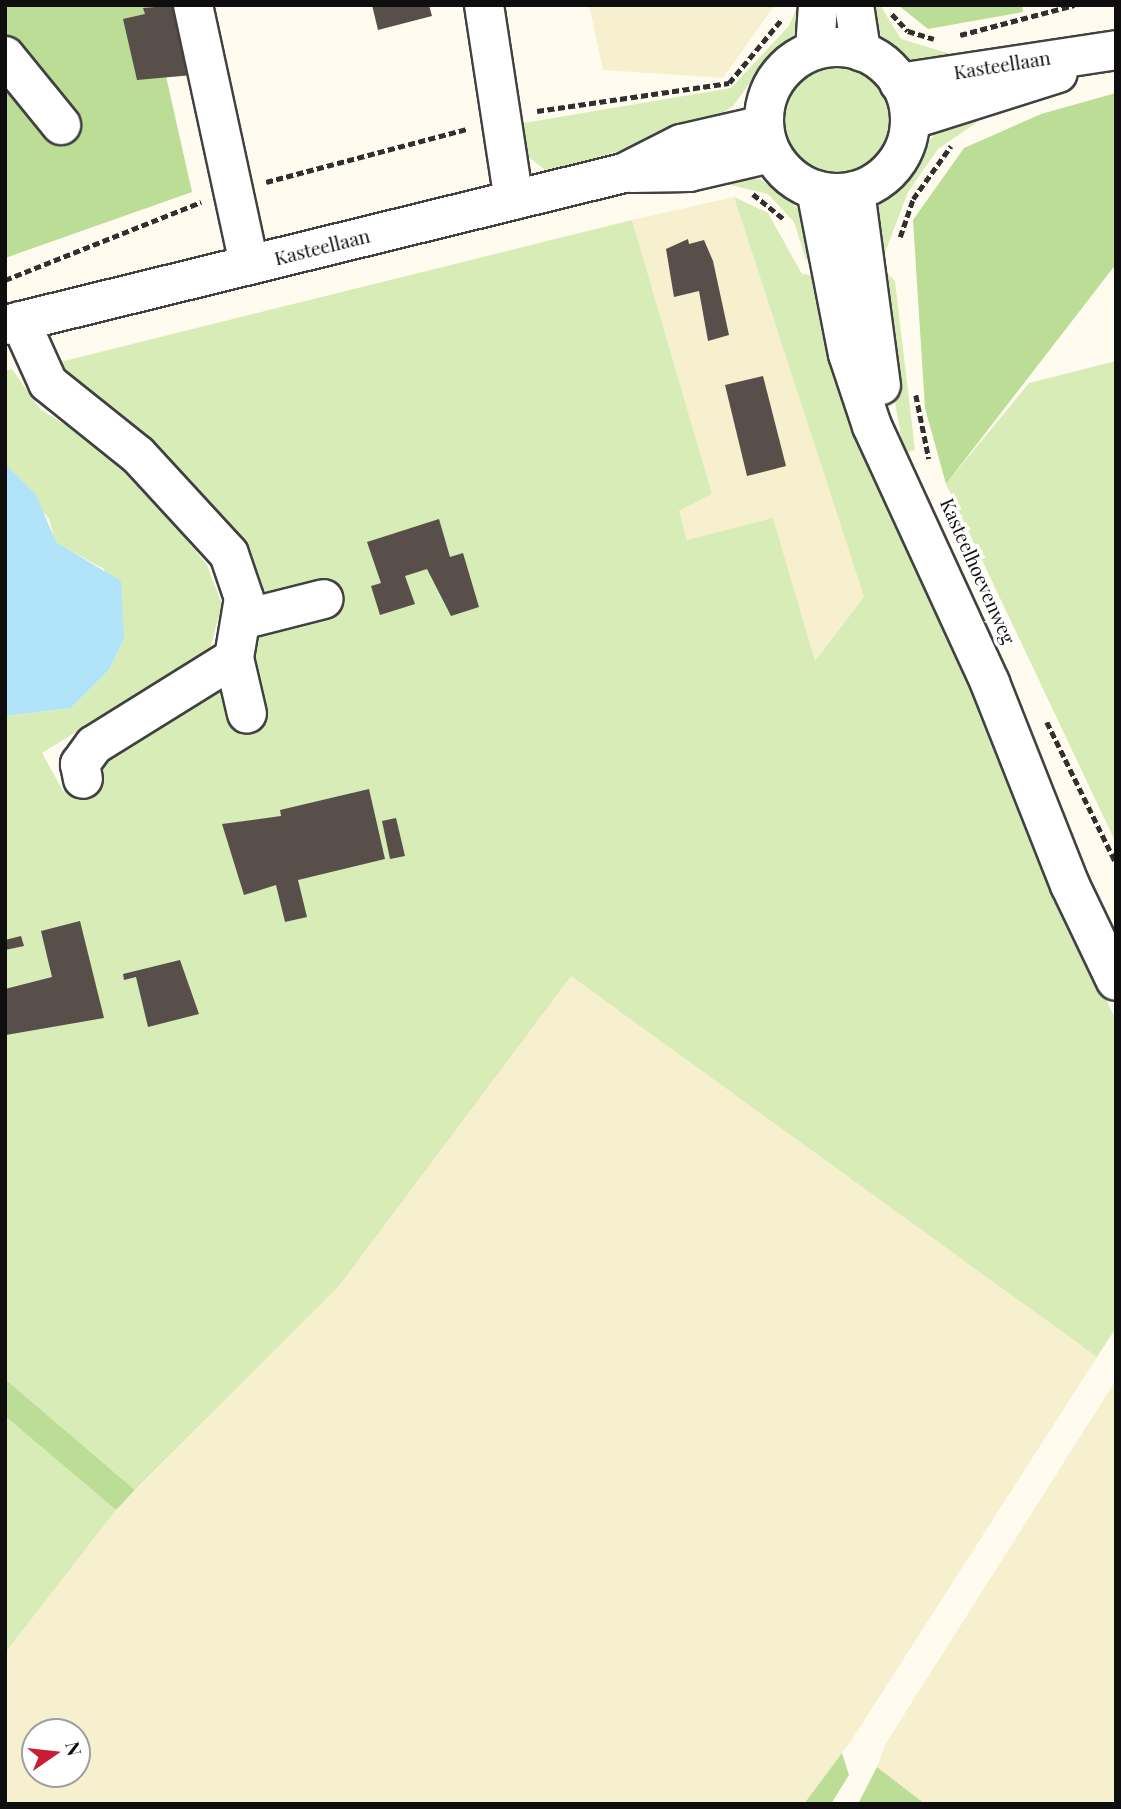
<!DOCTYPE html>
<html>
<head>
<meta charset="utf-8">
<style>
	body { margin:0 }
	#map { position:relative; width:1121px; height:1809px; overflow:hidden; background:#fffbef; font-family:"Playfair Display",serif }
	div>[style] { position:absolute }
	.farmland>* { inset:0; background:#f7f0ce }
	.green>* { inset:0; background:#d7ecb7 }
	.round { border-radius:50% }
	.forest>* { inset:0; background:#bcdd95 }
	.water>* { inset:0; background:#b1e4f9 }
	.building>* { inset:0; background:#584e4a }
	.path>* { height:4.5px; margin-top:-2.25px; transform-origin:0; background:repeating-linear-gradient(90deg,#303030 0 7px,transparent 0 10.5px) }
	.roads { filter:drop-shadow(2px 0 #414141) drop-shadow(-2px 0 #414141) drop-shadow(0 2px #414141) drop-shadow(0 -2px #414141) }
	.minor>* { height:38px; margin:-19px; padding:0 19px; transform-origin:19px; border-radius:19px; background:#fff }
	.minor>.ring { margin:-19px; padding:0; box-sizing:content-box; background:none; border:38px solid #fff; border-radius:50% }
	span { translate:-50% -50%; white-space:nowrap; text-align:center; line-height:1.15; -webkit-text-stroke:7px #fff; paint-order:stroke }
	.street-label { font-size:19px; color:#0e0e0e }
	.frame { position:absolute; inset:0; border:7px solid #0e0e0e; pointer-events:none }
	.north { position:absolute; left:21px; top:1718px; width:70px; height:70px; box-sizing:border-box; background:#fff; border:2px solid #9f9f9f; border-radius:50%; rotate:76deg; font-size:19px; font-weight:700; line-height:28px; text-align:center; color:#0e0e0e }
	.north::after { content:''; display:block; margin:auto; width:24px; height:32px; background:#c61e34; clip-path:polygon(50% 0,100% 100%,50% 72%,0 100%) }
</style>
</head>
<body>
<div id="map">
	<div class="farmland">
		<i style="clip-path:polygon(589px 5px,775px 5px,723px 78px,603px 70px)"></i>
		<i style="clip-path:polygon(734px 197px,864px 597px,815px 662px,773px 518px,687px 540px,679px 511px,712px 494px,632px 220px)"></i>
		<i style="clip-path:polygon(evenodd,571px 975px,1097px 1357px,853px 1738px,804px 1804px,5px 1804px,5px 1653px,116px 1510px,339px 1286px,571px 975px,35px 1732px,77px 1732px,77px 1774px,35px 1774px,35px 1732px)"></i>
		<i style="clip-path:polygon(1116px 1380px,1116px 1804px,925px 1804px,877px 1767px,886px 1743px)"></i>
	</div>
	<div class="green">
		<i style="clip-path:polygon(798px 5px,806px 5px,797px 32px,766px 61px,733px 106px,707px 123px,549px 173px,522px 152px,512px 125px,731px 88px,789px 26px)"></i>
		<i style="clip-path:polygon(870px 5px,880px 5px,901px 39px,961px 57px,907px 62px,884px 43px)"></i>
		<i class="round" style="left:772px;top:58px;width:126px;height:126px"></i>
		<i style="clip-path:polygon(976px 114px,977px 122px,938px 149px,908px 192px,883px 258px,875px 210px,934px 135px)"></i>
		<i style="clip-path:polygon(725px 178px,760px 179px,799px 209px,810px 227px,815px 263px,806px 260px,794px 222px,768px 194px,726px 184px)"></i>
		<i style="clip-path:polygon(734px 197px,768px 213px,802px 274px,818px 276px,964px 668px,1057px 897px,1116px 1020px,1116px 1328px,1097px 1357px,571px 976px,339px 1286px,135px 1490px,5px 1379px,5px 716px,71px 708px,109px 670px,124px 639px,104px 569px,55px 542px,49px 519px,5px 464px,5px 371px,12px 369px,40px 409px,90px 440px,148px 493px,207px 565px,222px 604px,210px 649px,42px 753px,63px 791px,247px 662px,256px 597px,52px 364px,632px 220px,712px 494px,679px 511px,687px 540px,773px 518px,815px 661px,864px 597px)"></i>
		<i style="clip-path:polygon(884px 270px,895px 281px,915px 450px,904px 453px,891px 380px)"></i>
		<i style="clip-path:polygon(1116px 361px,1116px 843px,946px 484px,1029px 383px)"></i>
		<i style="clip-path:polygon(5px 1416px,116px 1510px,5px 1653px)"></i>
	</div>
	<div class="forest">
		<i style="clip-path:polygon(5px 5px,150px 5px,192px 192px,5px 258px)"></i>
		<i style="clip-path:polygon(898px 5px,1022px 5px,1023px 12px,928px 29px)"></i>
		<i style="clip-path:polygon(1116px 93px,1116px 264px,946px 484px,925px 408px,913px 220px,964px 148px,1041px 114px)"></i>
		<i style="clip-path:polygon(5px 1379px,135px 1490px,116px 1510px,5px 1416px)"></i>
		<i style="clip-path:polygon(842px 1753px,849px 1775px,831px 1804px,804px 1804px)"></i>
		<i style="clip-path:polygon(877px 1767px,925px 1804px,858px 1804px)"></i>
	</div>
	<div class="water">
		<i style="clip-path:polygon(5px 464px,36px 495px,56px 542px,121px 581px,124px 639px,109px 670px,71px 708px,5px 716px)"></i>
	</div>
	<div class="building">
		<i style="clip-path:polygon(178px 5px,193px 75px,137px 80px,123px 19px,145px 14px,143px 8px)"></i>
		<i style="clip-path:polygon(372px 5px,429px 5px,432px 16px,378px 30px)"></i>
		<i style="clip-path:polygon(688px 239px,689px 244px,704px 240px,713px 261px,729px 335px,708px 341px,699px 291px,674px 297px,666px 249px)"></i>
		<i style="clip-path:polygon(763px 376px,786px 466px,747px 476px,725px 385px)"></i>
		<i style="clip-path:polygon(439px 519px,450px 557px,463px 553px,479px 607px,451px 616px,427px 569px,405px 576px,415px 604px,380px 615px,371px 586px,381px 583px,367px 542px)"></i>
		<i style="clip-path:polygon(369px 789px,385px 859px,298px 880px,307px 917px,285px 922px,276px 885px,244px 895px,222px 824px,281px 816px,280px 810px)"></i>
		<i style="clip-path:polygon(396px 818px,405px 856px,390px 859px,382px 821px)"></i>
		<i style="clip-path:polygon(80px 921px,104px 1018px,6px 1035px,5px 989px,52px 977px,41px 931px)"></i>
		<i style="clip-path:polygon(21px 936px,24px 946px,5px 950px,5px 940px)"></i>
		<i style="clip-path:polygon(180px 960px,199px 1014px,148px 1027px,136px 977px,124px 980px,123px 974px)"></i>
	</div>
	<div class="path">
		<i style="left:892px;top:14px;width:23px;rotate:47deg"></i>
		<i style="left:908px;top:31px;width:27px;rotate:17deg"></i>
		<i style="left:960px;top:35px;width:118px;rotate:-14.7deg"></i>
		<i style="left:537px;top:111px;width:194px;rotate:-8.3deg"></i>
		<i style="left:729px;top:83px;width:83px;rotate:-50.4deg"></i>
		<i style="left:266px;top:182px;width:208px;rotate:-14.8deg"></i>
		<i style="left:753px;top:194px;width:40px;rotate:39deg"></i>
		<i style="left:900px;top:237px;width:40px;rotate:-71.1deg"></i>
		<i style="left:913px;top:199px;width:65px;rotate:-54.4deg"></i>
		<i style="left:5px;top:280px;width:211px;rotate:-21.7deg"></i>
		<i style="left:916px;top:395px;width:65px;rotate:78.5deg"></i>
		<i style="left:1047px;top:722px;width:157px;rotate:63.9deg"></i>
	</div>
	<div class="roads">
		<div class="minor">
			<i style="left:193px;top:5px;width:266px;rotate:77.8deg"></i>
			<i style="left:484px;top:5px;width:197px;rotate:81.3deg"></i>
			<i style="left:854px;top:5px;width:47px;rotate:81.3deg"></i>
			<i class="ring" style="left:764px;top:47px;width:108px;height:108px"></i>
			<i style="left:815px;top:50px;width:45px;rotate:-86.2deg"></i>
			<i style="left:5px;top:56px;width:89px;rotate:50.9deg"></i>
			<i style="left:899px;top:83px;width:219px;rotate:-8.6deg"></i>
			<i style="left:910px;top:120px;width:155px;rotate:-17.6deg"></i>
			<i style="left:632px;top:173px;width:57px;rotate:-1deg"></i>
			<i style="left:689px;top:172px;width:84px;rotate:-13deg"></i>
			<i style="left:816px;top:190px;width:167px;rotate:79deg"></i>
			<i style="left:848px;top:354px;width:76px;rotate:71.6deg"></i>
			<i style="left:872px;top:426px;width:283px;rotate:65.3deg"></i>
			<i style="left:990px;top:683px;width:217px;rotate:68.4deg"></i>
			<i style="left:1070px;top:885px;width:106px;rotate:64.4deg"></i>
			<i style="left:855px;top:191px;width:196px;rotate:82.4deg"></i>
			<i style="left:20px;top:321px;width:68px;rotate:65.7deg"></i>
			<i style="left:48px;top:383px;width:115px;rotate:38.7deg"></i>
			<i style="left:138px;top:455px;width:134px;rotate:47.4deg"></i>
			<i style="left:229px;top:554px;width:46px;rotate:71.2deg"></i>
			<i style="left:244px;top:598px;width:61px;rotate:99.5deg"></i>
			<i style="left:234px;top:658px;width:165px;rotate:148.1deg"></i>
			<i style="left:94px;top:745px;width:24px;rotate:126deg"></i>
			<i style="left:80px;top:764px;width:15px;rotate:79deg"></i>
			<i style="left:5px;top:325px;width:637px;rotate:-13.8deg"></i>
			<i style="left:624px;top:173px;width:64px;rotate:-27deg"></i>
			<i style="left:681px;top:144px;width:85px;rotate:-12.9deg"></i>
			<i style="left:245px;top:619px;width:81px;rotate:-14.2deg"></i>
			<i style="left:234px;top:658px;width:57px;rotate:76.9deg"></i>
		</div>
	</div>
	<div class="street-label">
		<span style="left:1002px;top:65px;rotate:-9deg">Kasteellaan</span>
		<span style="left:322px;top:247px;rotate:-14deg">Kasteellaan</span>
		<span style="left:978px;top:571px;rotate:66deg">Kasteelhoevenweg</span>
	</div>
	<div class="frame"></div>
	<div class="north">N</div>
</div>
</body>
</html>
